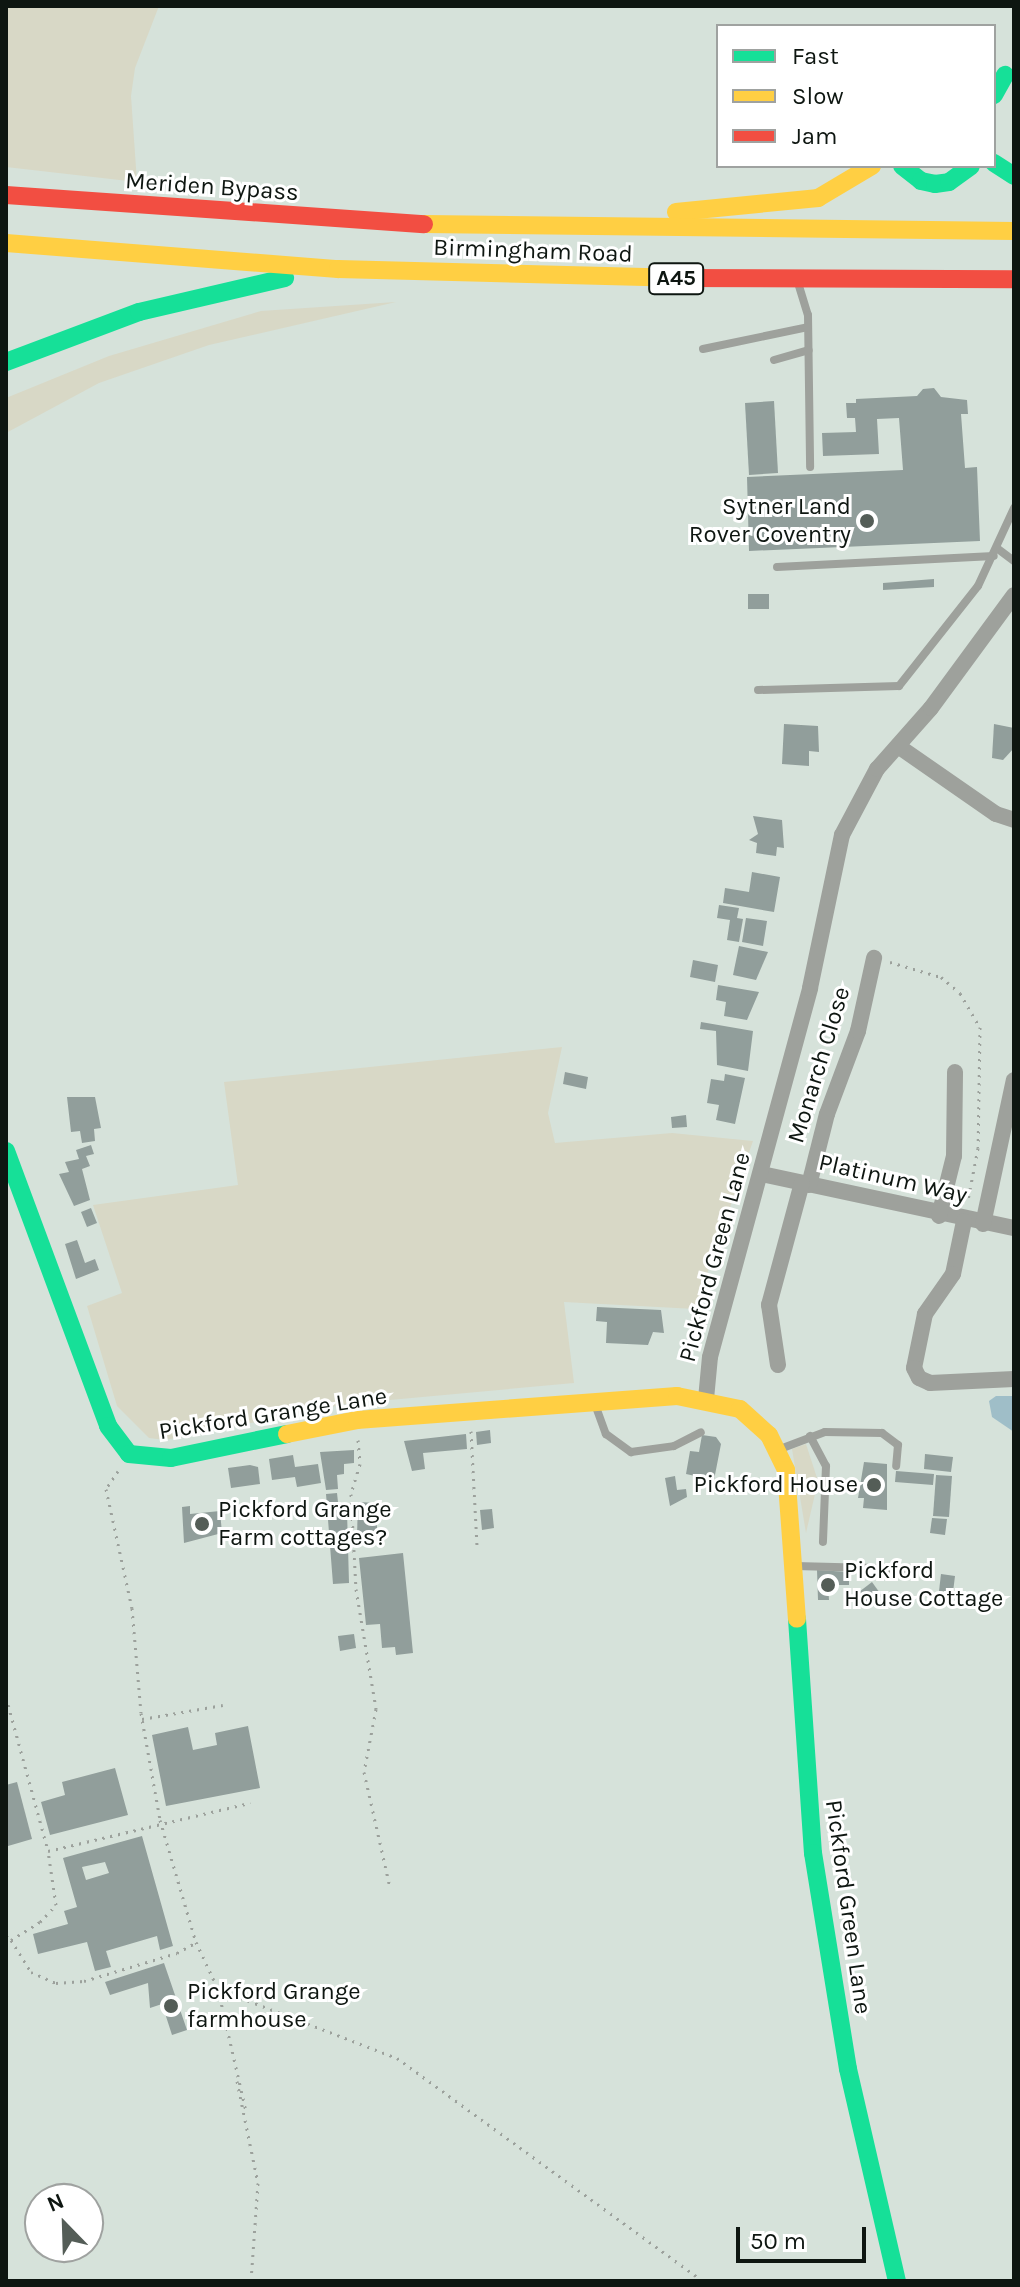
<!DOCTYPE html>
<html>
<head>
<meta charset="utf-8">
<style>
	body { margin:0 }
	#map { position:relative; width:1020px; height:2287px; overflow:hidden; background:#d6e2da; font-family:Karla,sans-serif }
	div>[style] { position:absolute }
	.green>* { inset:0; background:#d8d8c6 }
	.water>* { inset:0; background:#9fbec8 }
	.building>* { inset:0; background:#919e9b }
	.path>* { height:3px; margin-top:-1.5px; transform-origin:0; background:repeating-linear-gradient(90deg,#9ca19c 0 2px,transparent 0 8px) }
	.lane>* { height:8px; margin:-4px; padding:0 4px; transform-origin:4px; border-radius:4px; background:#9ea19c }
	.street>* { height:16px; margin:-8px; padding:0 8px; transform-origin:8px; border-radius:8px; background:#9ea19c }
	.fast>* { height:18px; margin:-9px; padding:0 9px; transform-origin:9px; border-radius:9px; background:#16e098 }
	.slow>* { height:18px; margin:-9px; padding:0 9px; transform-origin:9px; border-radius:9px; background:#ffcf43 }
	.jam>* { height:18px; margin:-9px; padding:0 9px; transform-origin:9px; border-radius:9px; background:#f24e42 }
	.dots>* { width:22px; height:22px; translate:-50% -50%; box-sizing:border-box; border:4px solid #fff; border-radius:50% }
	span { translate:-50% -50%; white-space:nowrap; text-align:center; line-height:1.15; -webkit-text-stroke:6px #fff; paint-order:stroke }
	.shield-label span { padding:2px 6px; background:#fff; border:2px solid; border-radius:6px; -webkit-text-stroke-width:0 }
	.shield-label { font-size:22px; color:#0e1611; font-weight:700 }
	.street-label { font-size:24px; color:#0e1611 }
	.poi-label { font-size:24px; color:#0e1611 }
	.right { translate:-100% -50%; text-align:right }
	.left { translate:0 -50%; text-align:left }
	.frame { position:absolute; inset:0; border:8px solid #0e1611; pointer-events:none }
	.legend { position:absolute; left:716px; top:24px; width:280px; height:144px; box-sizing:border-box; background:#fff; border:2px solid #9fa2a0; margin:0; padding:10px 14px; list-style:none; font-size:24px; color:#0e1611 }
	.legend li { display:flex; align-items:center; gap:16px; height:40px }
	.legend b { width:40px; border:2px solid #9fa2a0 }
	.north { position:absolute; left:24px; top:2183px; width:80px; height:80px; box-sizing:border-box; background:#fff; border:2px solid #9fa2a0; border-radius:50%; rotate:337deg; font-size:22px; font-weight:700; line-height:32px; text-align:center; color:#0e1611 }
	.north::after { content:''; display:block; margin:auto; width:28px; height:36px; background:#545d57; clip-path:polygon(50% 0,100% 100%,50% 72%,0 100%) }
	.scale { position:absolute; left:736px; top:2227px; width:130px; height:36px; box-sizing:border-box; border:4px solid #0e1611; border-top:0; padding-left:10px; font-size:24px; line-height:28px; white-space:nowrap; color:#0e1611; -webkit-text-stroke:6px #fff; paint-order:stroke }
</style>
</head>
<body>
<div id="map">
	<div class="green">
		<i style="clip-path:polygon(6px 6px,159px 6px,135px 68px,131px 96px,137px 182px,6px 167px)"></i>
		<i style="clip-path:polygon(396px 302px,209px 345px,99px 383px,6px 433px,6px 398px,109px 356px,261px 311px)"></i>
		<i style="clip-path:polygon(562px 1047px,548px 1113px,555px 1143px,672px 1133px,753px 1141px,695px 1309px,564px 1302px,574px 1383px,346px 1404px,165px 1440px,149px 1438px,117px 1406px,87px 1306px,122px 1293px,93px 1205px,238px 1185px,224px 1082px)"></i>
		<i style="clip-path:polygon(806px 1444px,818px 1481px,806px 1533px,792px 1449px)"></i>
	</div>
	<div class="water">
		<i style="clip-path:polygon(996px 1396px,1014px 1396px,1014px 1432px,992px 1417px,989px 1401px)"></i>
	</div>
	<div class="building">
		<i style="clip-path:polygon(934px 388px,941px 397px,967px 400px,968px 414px,961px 414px,965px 468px,977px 467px,980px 541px,749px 551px,747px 477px,903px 470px,899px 418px,877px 419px,879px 454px,823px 456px,822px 433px,856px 432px,855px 418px,847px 418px,846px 403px,856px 403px,856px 399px,917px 396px,923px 389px)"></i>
		<i style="clip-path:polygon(774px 401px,778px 473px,749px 475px,745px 403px)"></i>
		<i style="clip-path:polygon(934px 579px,934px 587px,883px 590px,883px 583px)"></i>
		<i style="clip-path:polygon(748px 594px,769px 594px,769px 609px,748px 609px)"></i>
		<i style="clip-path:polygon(784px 724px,818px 726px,819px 752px,809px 751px,809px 766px,782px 764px)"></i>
		<i style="clip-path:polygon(994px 724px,1014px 728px,1014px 748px,1003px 760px,992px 758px)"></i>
		<i style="clip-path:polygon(753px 816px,782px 820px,784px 848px,777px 847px,776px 856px,756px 853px,757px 843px,749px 840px,758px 834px)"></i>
		<i style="clip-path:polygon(752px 872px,780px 877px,774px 912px,723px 903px,725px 888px,749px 892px)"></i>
		<i style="clip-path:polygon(719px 905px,739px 908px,737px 918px,743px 919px,739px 942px,727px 940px,730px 920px,717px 918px)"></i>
		<i style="clip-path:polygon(746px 918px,767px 921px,763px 946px,742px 942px)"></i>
		<i style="clip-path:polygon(739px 946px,768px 952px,756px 980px,733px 975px)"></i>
		<i style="clip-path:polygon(693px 960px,718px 965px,715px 982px,690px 977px)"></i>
		<i style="clip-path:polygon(718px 985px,759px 992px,747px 1020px,724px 1016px,726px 1002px,716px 1000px)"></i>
		<i style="clip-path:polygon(701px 1022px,753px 1031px,748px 1071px,717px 1065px,716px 1031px,700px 1029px)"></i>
		<i style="clip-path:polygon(565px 1072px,588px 1077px,586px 1089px,563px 1084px)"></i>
		<i style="clip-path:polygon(725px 1074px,745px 1078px,735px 1124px,716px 1120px,719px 1105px,707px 1103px,711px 1079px,724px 1081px)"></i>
		<i style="clip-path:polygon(67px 1097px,95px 1097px,101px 1128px,94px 1129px,95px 1141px,82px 1143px,80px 1131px,71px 1132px)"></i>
		<i style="clip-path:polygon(686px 1115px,687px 1127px,672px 1128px,671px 1117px)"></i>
		<i style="clip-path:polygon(91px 1145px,94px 1154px,86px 1156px,90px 1166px,82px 1169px,90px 1200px,74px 1206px,59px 1174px,69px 1172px,65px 1162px,79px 1159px,76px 1150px)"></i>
		<i style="clip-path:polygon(91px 1208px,97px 1223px,87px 1227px,81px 1212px)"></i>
		<i style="clip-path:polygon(77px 1240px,85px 1263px,95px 1259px,99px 1270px,76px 1279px,65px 1244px)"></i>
		<i style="clip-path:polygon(597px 1307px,661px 1310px,664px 1333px,653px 1332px,648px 1345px,606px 1343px,607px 1322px,596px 1321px)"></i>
		<i style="clip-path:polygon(490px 1430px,491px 1443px,477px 1445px,476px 1432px)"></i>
		<i style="clip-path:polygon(466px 1434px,467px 1449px,423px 1453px,425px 1469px,412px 1471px,404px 1441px)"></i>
		<i style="clip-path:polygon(702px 1435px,716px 1437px,721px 1444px,714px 1480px,686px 1474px,690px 1451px,699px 1452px)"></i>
		<i style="clip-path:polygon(354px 1450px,354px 1463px,344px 1464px,344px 1474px,337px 1475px,338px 1489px,326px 1490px,320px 1452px)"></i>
		<i style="clip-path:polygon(925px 1454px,953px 1457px,951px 1472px,924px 1469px)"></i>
		<i style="clip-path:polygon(293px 1455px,295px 1467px,318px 1464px,321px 1483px,297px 1487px,295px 1477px,272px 1480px,269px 1459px)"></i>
		<i style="clip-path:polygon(864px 1462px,887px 1464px,887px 1510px,863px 1508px,864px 1498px,858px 1498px)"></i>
		<i style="clip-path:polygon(250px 1465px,258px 1467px,260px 1484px,231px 1488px,228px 1468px)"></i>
		<i style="clip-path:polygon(896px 1471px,934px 1474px,933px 1485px,895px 1482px)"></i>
		<i style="clip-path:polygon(936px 1475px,952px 1476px,949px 1517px,933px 1516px)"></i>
		<i style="clip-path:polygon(675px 1476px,677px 1490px,686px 1489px,687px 1497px,670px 1506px,665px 1478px)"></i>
		<i style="clip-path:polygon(337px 1493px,339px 1511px,347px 1511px,349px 1583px,333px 1584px,326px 1494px)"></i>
		<i style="clip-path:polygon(358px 1502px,377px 1503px,377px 1537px,357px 1536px)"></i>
		<i style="clip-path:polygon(190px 1506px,190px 1514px,220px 1511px,222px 1533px,184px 1543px,182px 1507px)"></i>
		<i style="clip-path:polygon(492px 1509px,494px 1528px,482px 1530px,480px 1510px)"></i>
		<i style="clip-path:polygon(932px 1518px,947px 1519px,945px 1535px,930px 1533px)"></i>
		<i style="clip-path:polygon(403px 1553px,413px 1653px,396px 1655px,395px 1647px,382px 1648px,380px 1624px,366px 1625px,359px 1558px)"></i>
		<i style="clip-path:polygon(817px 1570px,849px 1572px,849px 1585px,828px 1585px,829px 1600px,818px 1600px)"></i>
		<i style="clip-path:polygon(941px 1574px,955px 1576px,953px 1592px,939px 1591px)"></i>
		<i style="clip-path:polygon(872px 1582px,882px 1596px,869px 1606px,859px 1592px)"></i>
		<i style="clip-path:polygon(354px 1634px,356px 1648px,340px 1651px,338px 1636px)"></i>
		<i style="clip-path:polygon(248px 1726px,260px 1788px,166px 1806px,152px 1735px,188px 1727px,193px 1750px,217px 1745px,215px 1733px)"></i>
		<i style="clip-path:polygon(115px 1768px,128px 1815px,50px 1835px,41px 1802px,65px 1795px,62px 1782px)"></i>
		<i style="clip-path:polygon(17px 1782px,32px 1839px,8px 1846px,6px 1785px)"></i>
		<i style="clip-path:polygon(evenodd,142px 1836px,173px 1946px,160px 1950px,157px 1936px,106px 1951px,111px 1967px,95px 1971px,87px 1942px,38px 1954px,33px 1934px,68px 1924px,64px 1911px,77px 1907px,63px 1858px,142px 1836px,105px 1862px,109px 1873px,86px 1880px,82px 1867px,105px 1862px)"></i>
		<i style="clip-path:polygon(164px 1963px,187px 2030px,172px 2035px,162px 2004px,150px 2008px,148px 1983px,110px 1995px,105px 1982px)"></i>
	</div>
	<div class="path">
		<i style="left:890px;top:962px;width:53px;rotate:16.4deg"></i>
		<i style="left:941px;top:977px;width:25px;rotate:40deg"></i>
		<i style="left:960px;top:993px;width:39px;rotate:60deg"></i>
		<i style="left:980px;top:1027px;width:121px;rotate:90.9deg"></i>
		<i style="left:978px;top:1148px;width:53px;rotate:100.9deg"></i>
		<i style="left:471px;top:1431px;width:115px;rotate:87deg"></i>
		<i style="left:358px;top:1440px;width:24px;rotate:85deg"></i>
		<i style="left:360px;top:1464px;width:31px;rotate:107deg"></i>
		<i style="left:351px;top:1494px;width:95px;rotate:87deg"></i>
		<i style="left:356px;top:1589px;width:122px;rotate:80.5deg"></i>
		<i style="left:376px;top:1709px;width:64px;rotate:100.8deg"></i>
		<i style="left:364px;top:1772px;width:118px;rotate:77.3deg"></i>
		<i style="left:118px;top:1471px;width:22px;rotate:124deg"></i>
		<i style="left:106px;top:1489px;width:122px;rotate:77.7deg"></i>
		<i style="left:132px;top:1608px;width:105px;rotate:85.1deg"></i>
		<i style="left:141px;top:1713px;width:109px;rotate:79.9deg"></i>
		<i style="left:160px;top:1820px;width:127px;rotate:73.6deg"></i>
		<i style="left:196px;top:1942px;width:52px;rotate:64.9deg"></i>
		<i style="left:218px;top:1989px;width:125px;rotate:77.1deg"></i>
		<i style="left:6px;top:1697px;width:160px;rotate:74.7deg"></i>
		<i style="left:142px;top:1719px;width:82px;rotate:-9.8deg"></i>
		<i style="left:6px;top:1936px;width:6px;rotate:39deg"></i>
		<i style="left:11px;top:1940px;width:34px;rotate:-32deg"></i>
		<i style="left:40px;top:1922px;width:23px;rotate:-47deg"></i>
		<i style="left:56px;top:1905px;width:55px;rotate:-98.4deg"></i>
		<i style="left:48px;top:1851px;width:208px;rotate:-13.4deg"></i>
		<i style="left:11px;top:1940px;width:38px;rotate:58deg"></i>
		<i style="left:31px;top:1972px;width:27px;rotate:24deg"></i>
		<i style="left:56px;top:1983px;width:28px;rotate:-4deg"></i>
		<i style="left:84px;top:1981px;width:97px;rotate:-16.8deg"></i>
		<i style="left:177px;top:1953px;width:21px;rotate:-29deg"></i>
		<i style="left:218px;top:1989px;width:192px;rotate:21.1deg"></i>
		<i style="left:397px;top:2058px;width:379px;rotate:36.1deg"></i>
		<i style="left:237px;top:2081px;width:104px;rotate:78.4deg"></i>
		<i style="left:258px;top:2183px;width:98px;rotate:94.1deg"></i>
	</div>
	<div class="lane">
		<i style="left:799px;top:286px;width:30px;rotate:73deg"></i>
		<i style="left:808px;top:315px;width:152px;rotate:89.2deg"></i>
		<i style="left:703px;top:349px;width:107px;rotate:-11.8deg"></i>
		<i style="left:774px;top:360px;width:36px;rotate:-16deg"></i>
		<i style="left:998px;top:549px;width:20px;rotate:37deg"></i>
		<i style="left:777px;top:567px;width:217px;rotate:-2.9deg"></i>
		<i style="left:758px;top:690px;width:141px;rotate:-1.6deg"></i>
		<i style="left:899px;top:686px;width:127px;rotate:-51.7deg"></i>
		<i style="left:978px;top:586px;width:86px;rotate:-65.2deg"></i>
		<i style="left:596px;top:1407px;width:29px;rotate:70deg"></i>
		<i style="left:606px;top:1434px;width:31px;rotate:36deg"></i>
		<i style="left:631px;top:1452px;width:43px;rotate:-7.9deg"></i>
		<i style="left:674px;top:1446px;width:30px;rotate:-27deg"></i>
		<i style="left:810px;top:1436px;width:34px;rotate:62deg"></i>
		<i style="left:826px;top:1466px;width:76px;rotate:92.3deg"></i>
		<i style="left:780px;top:1449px;width:48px;rotate:-20.7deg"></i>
		<i style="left:825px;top:1432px;width:57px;rotate:1deg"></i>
		<i style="left:882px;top:1433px;width:20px;rotate:37deg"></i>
		<i style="left:898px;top:1445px;width:21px;rotate:95deg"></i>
		<i style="left:795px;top:1566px;width:119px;rotate:1.4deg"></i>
	</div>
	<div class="street">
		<i style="left:898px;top:746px;width:119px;rotate:34.8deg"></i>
		<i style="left:996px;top:814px;width:19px;rotate:18deg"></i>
		<i style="left:762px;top:1174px;width:258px;rotate:12.1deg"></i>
		<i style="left:809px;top:1185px;width:73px;rotate:-75.8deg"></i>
		<i style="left:827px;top:1114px;width:89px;rotate:-69.5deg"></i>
		<i style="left:858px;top:1031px;width:75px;rotate:-77.6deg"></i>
		<i style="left:939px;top:1216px;width:62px;rotate:-76deg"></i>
		<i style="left:954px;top:1156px;width:84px;rotate:-89.3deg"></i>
		<i style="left:964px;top:1221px;width:54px;rotate:101.7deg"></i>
		<i style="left:953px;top:1274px;width:49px;rotate:125deg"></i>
		<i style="left:925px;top:1314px;width:55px;rotate:101.5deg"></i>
		<i style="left:914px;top:1368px;width:11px;rotate:63deg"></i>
		<i style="left:919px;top:1378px;width:12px;rotate:24deg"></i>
		<i style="left:930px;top:1383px;width:84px;rotate:-2.7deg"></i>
		<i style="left:983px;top:1224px;width:147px;rotate:-77.9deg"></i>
		<i style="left:778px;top:1365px;width:61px;rotate:-98.5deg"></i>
		<i style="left:769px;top:1305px;width:126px;rotate:-74.9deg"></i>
		<i style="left:706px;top:1399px;width:42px;rotate:-84.6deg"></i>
		<i style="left:710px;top:1357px;width:382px;rotate:-74.8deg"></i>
		<i style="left:810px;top:988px;width:156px;rotate:-78.2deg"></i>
		<i style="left:842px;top:835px;width:75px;rotate:-62.1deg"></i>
		<i style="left:877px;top:769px;width:81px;rotate:-48.5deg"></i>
		<i style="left:931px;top:708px;width:140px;rotate:-53.7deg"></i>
	</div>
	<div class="fast">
		<i style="left:994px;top:95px;width:23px;rotate:-61deg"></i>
		<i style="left:994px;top:163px;width:24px;rotate:33deg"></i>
		<i style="left:902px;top:166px;width:24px;rotate:38deg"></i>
		<i style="left:921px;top:181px;width:14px;rotate:12deg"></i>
		<i style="left:935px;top:184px;width:14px;rotate:-8deg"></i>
		<i style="left:949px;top:182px;width:27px;rotate:-36deg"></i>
		<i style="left:6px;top:362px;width:142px;rotate:-20.6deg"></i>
		<i style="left:139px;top:312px;width:150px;rotate:-13.1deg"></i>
		<i style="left:6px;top:1151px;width:293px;rotate:69.6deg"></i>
		<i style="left:108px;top:1426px;width:35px;rotate:53deg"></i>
		<i style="left:129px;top:1454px;width:42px;rotate:5.4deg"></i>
		<i style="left:171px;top:1458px;width:118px;rotate:-11.7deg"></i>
		<i style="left:797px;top:1619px;width:235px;rotate:86.1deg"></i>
		<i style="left:813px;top:1853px;width:219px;rotate:80.8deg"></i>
		<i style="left:848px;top:2069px;width:218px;rotate:77deg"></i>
	</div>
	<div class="slow">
		<i style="left:676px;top:212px;width:143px;rotate:-5.6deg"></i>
		<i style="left:818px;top:198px;width:63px;rotate:-30.7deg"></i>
		<i style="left:424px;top:224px;width:590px;rotate:0.68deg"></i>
		<i style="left:6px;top:243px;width:333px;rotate:4.5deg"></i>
		<i style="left:338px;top:269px;width:336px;rotate:1.5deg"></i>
		<i style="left:287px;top:1434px;width:71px;rotate:-11.3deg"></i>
		<i style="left:357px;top:1420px;width:321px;rotate:-4.3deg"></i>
		<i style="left:677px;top:1396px;width:64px;rotate:11.7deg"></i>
		<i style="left:740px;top:1409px;width:39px;rotate:42deg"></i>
		<i style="left:769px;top:1435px;width:39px;rotate:64deg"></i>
		<i style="left:786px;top:1470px;width:149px;rotate:85.8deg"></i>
	</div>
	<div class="jam">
		<i style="left:6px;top:195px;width:419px;rotate:4deg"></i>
		<i style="left:674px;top:278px;width:340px;rotate:0.2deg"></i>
	</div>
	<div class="dots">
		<i style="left:867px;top:521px;background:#545d57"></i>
		<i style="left:874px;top:1485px;background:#545d57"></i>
		<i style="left:202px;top:1524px;background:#545d57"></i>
		<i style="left:828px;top:1585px;background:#545d57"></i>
		<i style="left:171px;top:2006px;background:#545d57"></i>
	</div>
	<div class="shield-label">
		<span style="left:676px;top:279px">A45</span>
	</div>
	<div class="street-label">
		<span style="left:212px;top:187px;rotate:4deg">Meriden Bypass</span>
		<span style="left:533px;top:251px;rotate:2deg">Birmingham Road</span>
		<span style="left:819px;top:1065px;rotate:-73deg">Monarch Close</span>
		<span style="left:893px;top:1179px;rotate:13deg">Platinum Way</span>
		<span style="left:715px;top:1257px;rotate:-75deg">Pickford Green Lane</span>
		<span style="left:273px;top:1414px;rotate:-9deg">Pickford Grange Lane</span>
		<span style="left:848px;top:1907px;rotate:82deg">Pickford Green Lane</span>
	</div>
	<div class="poi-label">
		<span class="right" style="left:851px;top:521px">Sytner Land<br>Rover Coventry</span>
		<span class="right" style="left:858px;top:1485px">Pickford House</span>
		<span class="left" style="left:218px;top:1524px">Pickford Grange<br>Farm cottages?</span>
		<span class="left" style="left:844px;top:1585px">Pickford<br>House Cottage</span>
		<span class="left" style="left:187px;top:2006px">Pickford Grange<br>farmhouse</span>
	</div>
	<div class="frame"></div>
	<ul class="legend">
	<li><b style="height:10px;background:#16e098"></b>Fast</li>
	<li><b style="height:10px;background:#ffcf43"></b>Slow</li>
	<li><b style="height:10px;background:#f24e42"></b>Jam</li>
	</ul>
	<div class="north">N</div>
	<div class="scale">50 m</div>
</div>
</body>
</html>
